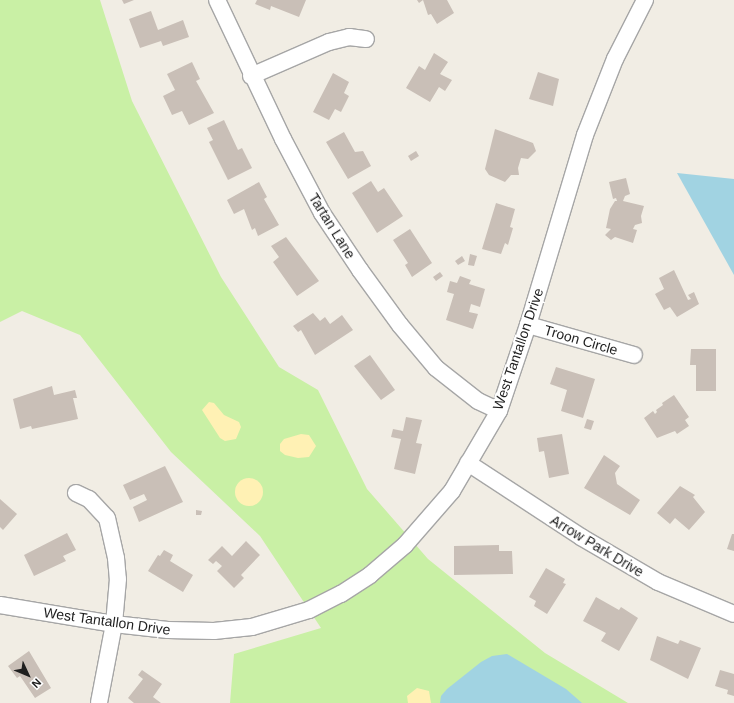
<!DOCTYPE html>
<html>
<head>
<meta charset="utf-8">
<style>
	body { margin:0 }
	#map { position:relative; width:734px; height:703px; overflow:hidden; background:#f1ede4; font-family:Helvetica,sans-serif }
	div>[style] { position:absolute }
	.grass>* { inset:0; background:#c9f0a5 }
	.sand>* { inset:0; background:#fff1b4 }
	.round { border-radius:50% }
	.water>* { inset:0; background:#a1d3e2 }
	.building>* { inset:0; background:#c9bfb7 }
	.roads { filter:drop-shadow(1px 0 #a6a6a6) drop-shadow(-1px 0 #a6a6a6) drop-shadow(0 1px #a6a6a6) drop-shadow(0 -1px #a6a6a6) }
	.minor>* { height:16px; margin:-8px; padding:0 8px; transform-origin:8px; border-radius:8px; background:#fff }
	span { translate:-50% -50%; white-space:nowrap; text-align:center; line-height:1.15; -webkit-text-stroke:4px #fff; paint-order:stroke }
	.street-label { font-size:14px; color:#1f1f1f }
	.north { position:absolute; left:8px; top:655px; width:40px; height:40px; -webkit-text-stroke:3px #fff; paint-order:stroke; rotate:134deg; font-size:11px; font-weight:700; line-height:16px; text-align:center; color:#1f1f1f }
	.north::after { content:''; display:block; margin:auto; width:14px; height:18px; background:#1f1f1f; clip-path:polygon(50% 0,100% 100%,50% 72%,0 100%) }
</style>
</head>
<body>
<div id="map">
	<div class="grass">
		<i style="clip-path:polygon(0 0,100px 0,132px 101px,221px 277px,279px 367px,318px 390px,367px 489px,428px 559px,545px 653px,628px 703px,230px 703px,234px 654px,321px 628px,260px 536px,171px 452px,80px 335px,22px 311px,0 322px)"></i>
	</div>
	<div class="sand">
		<i style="clip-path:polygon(209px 402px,214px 403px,224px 415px,239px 422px,241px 427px,236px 439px,225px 441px,220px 438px,202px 410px)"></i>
		<i style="clip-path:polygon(301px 434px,309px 435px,316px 446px,309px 457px,298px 458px,285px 455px,280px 451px,280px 444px,284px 439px)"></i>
		<i class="round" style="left:235px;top:478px;width:28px;height:28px"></i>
		<i style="clip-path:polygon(417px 688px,429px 691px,431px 703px,408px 703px,407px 696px)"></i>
	</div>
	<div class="water">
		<i style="clip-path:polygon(677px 173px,734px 179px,734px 275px)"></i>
		<i style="clip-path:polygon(507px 654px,566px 689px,582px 703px,440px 703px,441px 696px,447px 689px,481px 662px,492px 656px)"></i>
	</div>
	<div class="building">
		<i style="clip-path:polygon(122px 0,134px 0,124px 4px)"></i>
		<i style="clip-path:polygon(257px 0,306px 0,299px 17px,271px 6px,270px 10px,255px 4px)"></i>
		<i style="clip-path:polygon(417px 0,447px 0,454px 13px,437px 24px,431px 14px,428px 15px,423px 0,419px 3px)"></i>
		<i style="clip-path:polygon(151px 11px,158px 30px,183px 20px,189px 37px,163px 46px,161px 41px,140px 48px,129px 19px)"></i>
		<i style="clip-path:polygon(434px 53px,448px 62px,440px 74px,452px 80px,445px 91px,439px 87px,430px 102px,406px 88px,419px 66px,425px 70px)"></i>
		<i style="clip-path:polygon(192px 62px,200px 79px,196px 81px,214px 113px,189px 125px,182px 111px,172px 115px,163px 96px,175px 90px,167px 74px)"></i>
		<i style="clip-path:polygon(538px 72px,559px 79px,553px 106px,529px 99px)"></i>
		<i style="clip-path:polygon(333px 73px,349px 82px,344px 93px,349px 96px,341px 112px,335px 109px,329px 120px,313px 112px)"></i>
		<i style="clip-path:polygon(224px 120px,238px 150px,242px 148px,252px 168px,228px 180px,209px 142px,213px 140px,207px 128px)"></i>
		<i style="clip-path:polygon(495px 129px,533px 143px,536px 151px,528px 159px,521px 158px,518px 168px,519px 175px,511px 175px,505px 182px,489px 175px,485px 169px)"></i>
		<i style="clip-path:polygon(344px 132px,355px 152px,363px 151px,371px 166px,348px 179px,326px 142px)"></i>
		<i style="clip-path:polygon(416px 151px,419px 156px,411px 161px,408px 156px)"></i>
		<i style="clip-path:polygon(626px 178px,630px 194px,625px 196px,623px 201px,644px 206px,641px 216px,642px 223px,635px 225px,633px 229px,637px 230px,633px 243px,615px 237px,611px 240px,605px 235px,611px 229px,606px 228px,610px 209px,615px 201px,617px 201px,616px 198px,613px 199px,609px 182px)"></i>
		<i style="clip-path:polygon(371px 181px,378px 192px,384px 188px,403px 216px,377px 233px,352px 193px)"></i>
		<i style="clip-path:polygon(259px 182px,267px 197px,264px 199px,279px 225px,258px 236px,255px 228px,252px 230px,244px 209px,234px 214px,227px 200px)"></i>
		<i style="clip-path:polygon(496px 203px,515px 209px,510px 227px,513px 228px,508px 245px,505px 243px,501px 254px,482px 249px)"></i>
		<i style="clip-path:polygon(410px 229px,432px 263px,412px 277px,405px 265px,408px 263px,393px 240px)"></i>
		<i style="clip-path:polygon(286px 237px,319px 281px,297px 296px,273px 262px,279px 257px,271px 246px)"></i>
		<i style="clip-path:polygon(470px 254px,477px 256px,474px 266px,468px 265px)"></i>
		<i style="clip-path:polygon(462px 256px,465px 261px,458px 265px,455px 261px)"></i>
		<i style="clip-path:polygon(674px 270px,688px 300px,691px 299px,688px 295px,694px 292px,699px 304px,677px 317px,670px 307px,664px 310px,655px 294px,664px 289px,659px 278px)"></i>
		<i style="clip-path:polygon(440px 272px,443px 276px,436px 281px,433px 277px)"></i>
		<i style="clip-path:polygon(460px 276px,471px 280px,469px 284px,485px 289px,480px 307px,471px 304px,469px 312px,478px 314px,473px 329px,446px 320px,454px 294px,447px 292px,450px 281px,457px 283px)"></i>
		<i style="clip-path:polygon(313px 313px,320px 321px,325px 317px,330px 324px,342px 315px,353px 330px,315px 355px,301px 330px,298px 332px,293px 326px)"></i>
		<i style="clip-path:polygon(691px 349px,716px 349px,716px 391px,696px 391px,696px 365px,690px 365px)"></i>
		<i style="clip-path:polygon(370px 355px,395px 390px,381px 400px,354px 366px)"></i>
		<i style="clip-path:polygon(556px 367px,595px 379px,583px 418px,561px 411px,567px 390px,550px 384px)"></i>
		<i style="clip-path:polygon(52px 386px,54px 395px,75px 390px,77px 398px,73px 398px,78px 419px,32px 429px,31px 426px,20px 429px,13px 399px)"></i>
		<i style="clip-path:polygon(674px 395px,689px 417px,685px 420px,689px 426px,677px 434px,675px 431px,657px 438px,644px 418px,653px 411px,655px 414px,657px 412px,656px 410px,663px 405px,662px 403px)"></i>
		<i style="clip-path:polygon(406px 417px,422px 420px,416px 443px,422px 444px,415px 474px,394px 469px,401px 439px,391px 437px,393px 429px,403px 431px)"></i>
		<i style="clip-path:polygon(587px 419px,594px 421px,591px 430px,584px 428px)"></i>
		<i style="clip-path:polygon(562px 434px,569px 474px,549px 478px,544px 451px,539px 452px,537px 438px)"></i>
		<i style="clip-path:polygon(604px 455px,620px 466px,615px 473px,617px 484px,640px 500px,630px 515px,584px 488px)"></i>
		<i style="clip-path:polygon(165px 466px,183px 502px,139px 522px,133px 507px,147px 500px,144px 494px,130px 500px,123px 485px)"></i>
		<i style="clip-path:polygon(680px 486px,695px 495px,693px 497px,705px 512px,689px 530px,675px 518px,670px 524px,657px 513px)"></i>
		<i style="clip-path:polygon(0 499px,17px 514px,3px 530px,0 527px)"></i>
		<i style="clip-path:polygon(196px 510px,202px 511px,201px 515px,196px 515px)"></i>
		<i style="clip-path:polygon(67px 533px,76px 550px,63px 556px,66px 561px,34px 576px,24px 555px)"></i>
		<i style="clip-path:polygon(732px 534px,734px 534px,734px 551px,727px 549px)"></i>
		<i style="clip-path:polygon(246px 541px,260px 555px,241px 575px,244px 578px,234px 588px,217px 571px,222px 566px,216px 561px,213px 564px,208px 560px,222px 546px,232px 556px)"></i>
		<i style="clip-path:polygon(499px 545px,499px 551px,512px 551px,513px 574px,454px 575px,454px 546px)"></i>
		<i style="clip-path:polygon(164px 550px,173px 555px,170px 561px,193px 575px,183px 592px,148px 571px,158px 555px,160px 556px)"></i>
		<i style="clip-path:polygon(546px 568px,565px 579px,563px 583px,566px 584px,547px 614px,534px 606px,536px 601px,529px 597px)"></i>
		<i style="clip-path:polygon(596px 597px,619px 610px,621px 607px,638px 618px,619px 651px,601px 641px,606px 633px,583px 621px)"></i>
		<i style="clip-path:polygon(657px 636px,678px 644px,680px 640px,701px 648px,688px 679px,650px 660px)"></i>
		<i style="clip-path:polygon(29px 651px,51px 688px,35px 698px,20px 676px,17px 678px,8px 666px)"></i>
		<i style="clip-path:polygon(142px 670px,162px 684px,153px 697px,161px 703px,134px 703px,128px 698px,143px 679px,138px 675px)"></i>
		<i style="clip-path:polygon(720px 670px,734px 674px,734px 696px,727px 694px,728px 690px,715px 686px)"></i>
	</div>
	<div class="roads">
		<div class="minor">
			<i style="left:217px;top:0;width:154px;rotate:64.6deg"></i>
			<i style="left:283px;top:139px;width:84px;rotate:62.2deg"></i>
			<i style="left:322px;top:213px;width:69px;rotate:56.3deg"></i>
			<i style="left:360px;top:270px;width:68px;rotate:54deg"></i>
			<i style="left:400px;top:325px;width:56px;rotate:50.1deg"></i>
			<i style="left:436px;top:368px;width:53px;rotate:38.2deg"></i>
			<i style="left:478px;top:401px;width:23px;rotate:25deg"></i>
			<i style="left:251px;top:76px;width:85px;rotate:-23.6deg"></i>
			<i style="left:329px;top:42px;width:21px;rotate:-14deg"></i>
			<i style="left:349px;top:37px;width:17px;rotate:7deg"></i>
			<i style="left:528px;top:325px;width:110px;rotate:15.8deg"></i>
			<i style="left:468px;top:463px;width:135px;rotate:33.2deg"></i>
			<i style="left:581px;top:537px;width:89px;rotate:30.3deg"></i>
			<i style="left:658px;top:582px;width:82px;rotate:22.8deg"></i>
			<i style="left:76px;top:493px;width:14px;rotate:25deg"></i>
			<i style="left:89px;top:499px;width:26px;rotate:47deg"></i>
			<i style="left:107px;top:518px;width:41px;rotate:77.3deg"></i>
			<i style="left:116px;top:558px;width:21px;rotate:85deg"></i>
			<i style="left:118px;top:579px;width:45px;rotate:95.1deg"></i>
			<i style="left:114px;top:624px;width:80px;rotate:100.8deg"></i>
			<i style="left:0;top:605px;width:116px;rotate:9.5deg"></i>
			<i style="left:114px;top:624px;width:54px;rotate:6.3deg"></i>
			<i style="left:168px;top:630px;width:46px;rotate:1.2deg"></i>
			<i style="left:214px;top:631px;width:38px;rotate:-6deg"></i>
			<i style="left:252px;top:627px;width:59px;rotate:-16.6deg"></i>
			<i style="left:309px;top:610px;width:36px;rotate:-27deg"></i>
			<i style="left:341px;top:594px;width:35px;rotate:-33deg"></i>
			<i style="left:370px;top:575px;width:46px;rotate:-40.6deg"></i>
			<i style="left:405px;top:545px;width:72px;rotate:-49deg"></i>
			<i style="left:452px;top:491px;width:93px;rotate:-59.6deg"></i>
			<i style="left:499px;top:411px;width:91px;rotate:-71.4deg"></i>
			<i style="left:528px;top:325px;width:198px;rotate:-73.3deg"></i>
			<i style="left:585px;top:135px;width:82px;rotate:-68.5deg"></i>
			<i style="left:615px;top:59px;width:66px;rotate:-63deg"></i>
		</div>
	</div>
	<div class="street-label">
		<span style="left:332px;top:226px;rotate:58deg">Tartan Lane</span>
		<span style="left:581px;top:340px;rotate:16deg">Troon Circle</span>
		<span style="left:518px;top:349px;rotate:-71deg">West Tantallon Drive</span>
		<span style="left:597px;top:546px;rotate:31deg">Arrow Park Drive</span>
		<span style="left:107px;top:621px;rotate:8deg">West Tantallon Drive</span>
	</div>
	<div class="north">N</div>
</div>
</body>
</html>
